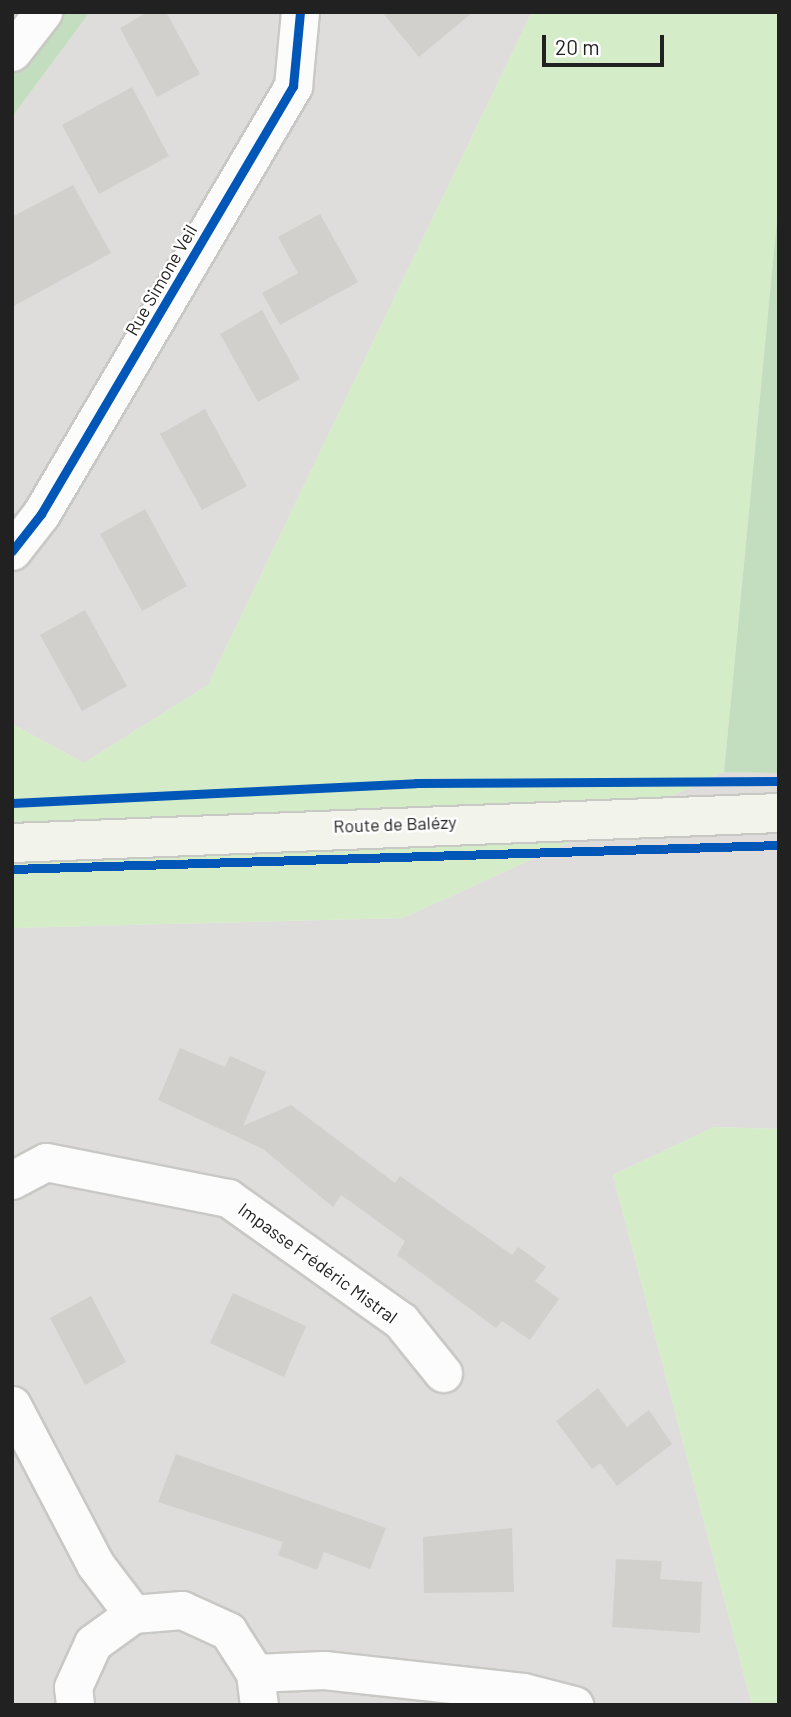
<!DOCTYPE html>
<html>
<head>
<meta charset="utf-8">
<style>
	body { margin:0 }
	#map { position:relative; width:791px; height:1717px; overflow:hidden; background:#efeee9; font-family:Barlow,sans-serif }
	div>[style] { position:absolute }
	.residential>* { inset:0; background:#dedddb }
	.grass>* { inset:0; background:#d4ecc8 }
	.forest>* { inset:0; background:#c3debf }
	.building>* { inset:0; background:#d1d0cc }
	.roads { filter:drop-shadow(2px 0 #c8c8c5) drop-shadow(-2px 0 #c8c8c5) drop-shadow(0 2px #c8c8c5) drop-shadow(0 -2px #c8c8c5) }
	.street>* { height:37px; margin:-18.5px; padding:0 18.5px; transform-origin:18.5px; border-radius:18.5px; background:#fdfcfc }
	.secondary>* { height:38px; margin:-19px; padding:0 19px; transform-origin:19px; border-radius:19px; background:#f2f4ec }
	.cycleway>* { height:9px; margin:-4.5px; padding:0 4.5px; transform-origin:4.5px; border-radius:4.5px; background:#0057b8 }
	span { translate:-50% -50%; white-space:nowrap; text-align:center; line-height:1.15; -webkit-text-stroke:5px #fff; paint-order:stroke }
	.street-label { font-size:18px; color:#212121 }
	.frame { position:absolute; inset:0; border:14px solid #212121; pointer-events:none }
	.scale { position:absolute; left:542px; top:35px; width:122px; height:32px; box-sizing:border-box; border:4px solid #212121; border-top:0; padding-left:9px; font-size:21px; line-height:24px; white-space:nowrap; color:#212121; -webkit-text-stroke:5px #fff; paint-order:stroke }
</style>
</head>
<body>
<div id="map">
	<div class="residential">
		<i style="clip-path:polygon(90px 12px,532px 12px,208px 685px,84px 763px,12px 724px,12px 117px)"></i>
		<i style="clip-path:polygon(724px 772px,779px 773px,779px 1129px,714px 1127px,613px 1175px,752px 1705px,12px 1705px,12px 928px,403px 918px)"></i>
	</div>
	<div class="grass">
		<i style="clip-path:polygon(532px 12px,779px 12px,779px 198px,724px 772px,403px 918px,12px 928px,12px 724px,84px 763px,208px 685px)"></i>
		<i style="clip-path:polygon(714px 1127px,779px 1129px,779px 1705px,752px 1705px,613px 1175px)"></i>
	</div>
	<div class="forest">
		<i style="clip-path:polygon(12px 12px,90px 12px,12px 117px)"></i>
		<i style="clip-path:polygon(779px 198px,779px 773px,724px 772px)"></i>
	</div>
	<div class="building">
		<i style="clip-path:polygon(148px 12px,166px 12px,200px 74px,157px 97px,120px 28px)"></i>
		<i style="clip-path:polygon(382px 12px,473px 12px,419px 57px)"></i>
		<i style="clip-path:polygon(132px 87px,169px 156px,99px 194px,62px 125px)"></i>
		<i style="clip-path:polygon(73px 185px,111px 253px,12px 307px,12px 217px)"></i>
		<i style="clip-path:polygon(320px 214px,358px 282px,280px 325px,262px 293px,298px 273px,278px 237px)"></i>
		<i style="clip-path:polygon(262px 310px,300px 379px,258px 402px,220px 334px)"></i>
		<i style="clip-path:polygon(205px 409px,247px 486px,202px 510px,160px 434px)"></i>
		<i style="clip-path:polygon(145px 509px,187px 586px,142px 611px,100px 534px)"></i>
		<i style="clip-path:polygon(85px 610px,127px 686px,82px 711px,40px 635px)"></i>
		<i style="clip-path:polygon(180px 1048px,225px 1067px,230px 1056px,266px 1072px,243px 1126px,291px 1105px,395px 1183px,400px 1176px,512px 1255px,518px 1247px,546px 1267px,535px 1281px,559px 1299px,530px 1340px,502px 1321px,496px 1328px,397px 1255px,405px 1241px,341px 1195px,333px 1207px,263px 1149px,158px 1100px)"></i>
		<i style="clip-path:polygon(233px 1293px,306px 1326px,284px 1377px,210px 1343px)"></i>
		<i style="clip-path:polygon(91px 1296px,126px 1362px,85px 1385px,50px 1318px)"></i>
		<i style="clip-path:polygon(598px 1388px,627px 1427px,649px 1410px,672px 1444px,617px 1486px,600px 1463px,592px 1469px,556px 1421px)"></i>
		<i style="clip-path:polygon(176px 1454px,386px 1528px,370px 1569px,324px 1552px,317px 1570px,278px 1555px,283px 1542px,158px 1502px)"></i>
		<i style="clip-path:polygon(512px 1528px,514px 1592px,424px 1593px,423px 1537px)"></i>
		<i style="clip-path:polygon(616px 1559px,662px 1561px,660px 1579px,702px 1582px,700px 1633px,612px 1627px)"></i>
	</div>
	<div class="roads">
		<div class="street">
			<i style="left:12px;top:52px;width:51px;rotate:-52.2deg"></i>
			<i style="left:12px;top:551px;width:47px;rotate:-51.9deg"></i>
			<i style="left:41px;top:514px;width:497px;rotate:-59.5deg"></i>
			<i style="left:293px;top:86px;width:74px;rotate:-84.6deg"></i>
			<i style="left:12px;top:1180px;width:38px;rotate:-28deg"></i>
			<i style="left:46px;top:1162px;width:186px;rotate:11.2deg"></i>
			<i style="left:228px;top:1198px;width:212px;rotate:35.4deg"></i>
			<i style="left:401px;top:1321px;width:67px;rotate:51.1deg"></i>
			<i style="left:12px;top:1405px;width:179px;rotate:62.4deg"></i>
			<i style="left:95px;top:1564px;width:63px;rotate:52.8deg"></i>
			<i style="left:255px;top:1673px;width:69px;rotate:-2.5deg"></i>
			<i style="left:324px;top:1670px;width:200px;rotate:6.3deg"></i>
			<i style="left:523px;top:1692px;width:53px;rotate:14.3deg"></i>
			<i style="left:75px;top:1705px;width:18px;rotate:-96deg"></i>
			<i style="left:73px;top:1687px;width:48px;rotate:-65.6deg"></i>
			<i style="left:93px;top:1643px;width:49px;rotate:-35.9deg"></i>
			<i style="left:133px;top:1614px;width:49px;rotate:-4.7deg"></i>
			<i style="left:182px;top:1610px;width:51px;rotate:24.5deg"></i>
			<i style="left:228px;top:1631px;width:50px;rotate:57.3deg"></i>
			<i style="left:255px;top:1673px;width:32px;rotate:83deg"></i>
		</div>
		<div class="secondary">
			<i style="left:12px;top:843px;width:768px;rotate:-2.24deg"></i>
		</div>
	</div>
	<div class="cycleway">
		<i style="left:12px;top:551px;width:47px;rotate:-51.9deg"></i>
		<i style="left:41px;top:514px;width:497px;rotate:-59.5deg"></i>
		<i style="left:293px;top:86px;width:74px;rotate:-84.6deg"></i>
		<i style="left:12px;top:803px;width:404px;rotate:-2.8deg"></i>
		<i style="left:416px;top:783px;width:363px;rotate:-0.3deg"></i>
		<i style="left:12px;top:869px;width:767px;rotate:-1.79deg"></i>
	</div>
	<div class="street-label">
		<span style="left:161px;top:280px;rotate:-60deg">Rue Simone Veil</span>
		<span style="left:395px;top:824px;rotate:-2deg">Route de Balézy</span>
		<span style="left:318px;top:1263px;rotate:36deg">Impasse Frédéric Mistral</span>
	</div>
	<div class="frame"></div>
	<div class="scale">20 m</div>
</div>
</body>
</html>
